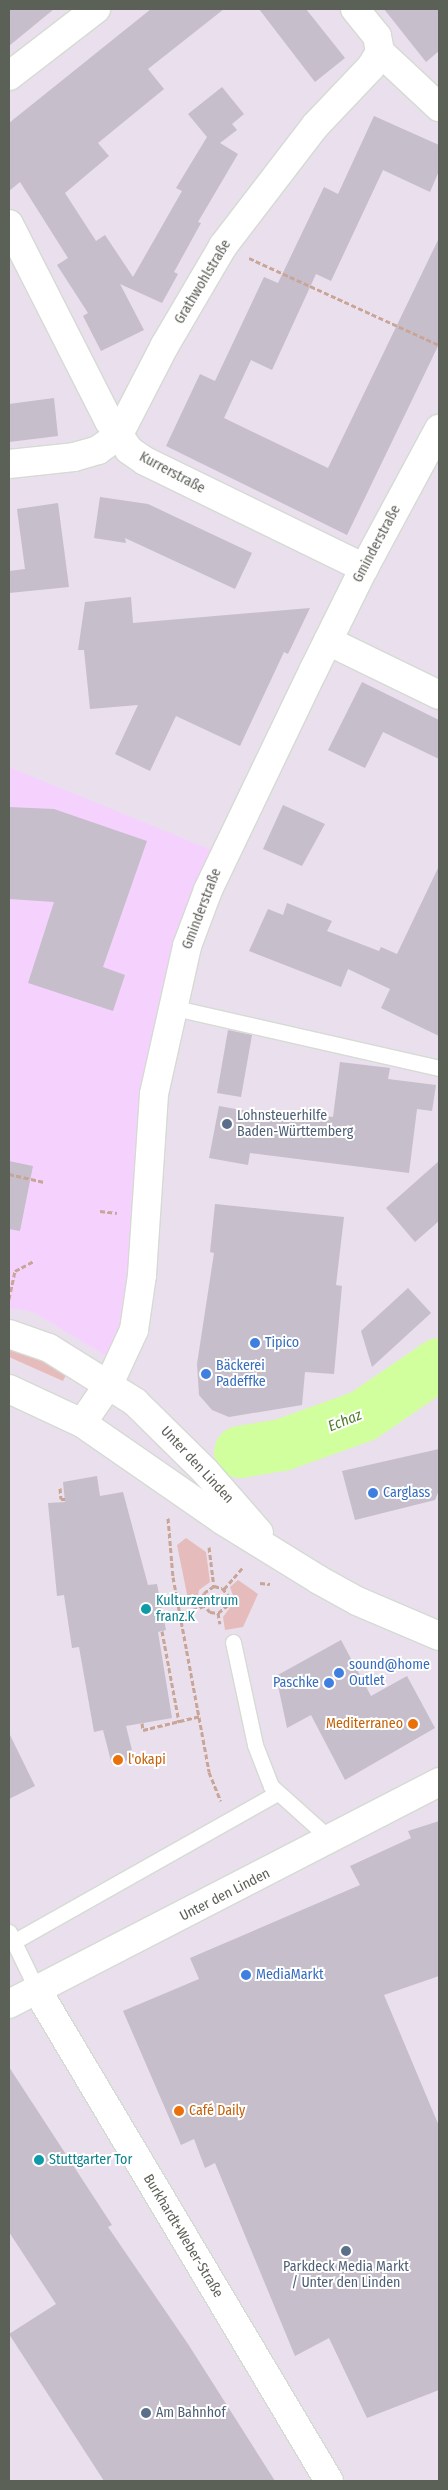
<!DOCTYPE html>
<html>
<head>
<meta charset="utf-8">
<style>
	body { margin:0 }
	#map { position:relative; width:448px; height:2490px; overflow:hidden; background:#eadfec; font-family:"Fira Sans Condensed",sans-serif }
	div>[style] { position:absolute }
	.commercial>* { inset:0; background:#f5d2fe }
	.green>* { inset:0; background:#e5bcbb }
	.river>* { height:52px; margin:-26px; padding:0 26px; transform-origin:26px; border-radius:26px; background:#d1ff9d }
	.building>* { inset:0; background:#c6beca }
	.path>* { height:3px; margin-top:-1.5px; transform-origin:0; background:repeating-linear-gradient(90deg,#c8a596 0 5px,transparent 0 7.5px) }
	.roads { filter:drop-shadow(1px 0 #d5dad3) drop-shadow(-1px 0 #d5dad3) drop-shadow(0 1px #d5dad3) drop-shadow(0 -1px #d5dad3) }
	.service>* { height:15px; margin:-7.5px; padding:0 7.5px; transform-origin:7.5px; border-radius:7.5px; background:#fff }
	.minor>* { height:28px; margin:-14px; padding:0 14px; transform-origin:14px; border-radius:14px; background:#fff }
	.secondary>* { height:28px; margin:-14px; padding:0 14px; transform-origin:14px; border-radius:14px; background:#fff }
	.dots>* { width:14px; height:14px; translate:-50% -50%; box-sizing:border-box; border:2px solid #fff; border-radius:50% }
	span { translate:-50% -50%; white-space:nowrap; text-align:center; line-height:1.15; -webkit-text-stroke:4px #fff; paint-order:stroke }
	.street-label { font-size:14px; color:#5c6158 }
	.service-label { font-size:14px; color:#4e5e75 }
	.left { translate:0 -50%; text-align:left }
	.shop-label { font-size:14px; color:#366cbe }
	.right { translate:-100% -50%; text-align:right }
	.culture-label { font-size:14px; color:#0d838f }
	.food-label { font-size:14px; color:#c56008 }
	.water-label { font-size:15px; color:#517c2c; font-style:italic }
	.frame { position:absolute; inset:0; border:10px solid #5c6158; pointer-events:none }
</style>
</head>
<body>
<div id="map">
	<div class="commercial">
		<i style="clip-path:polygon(9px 767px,224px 855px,187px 946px,120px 1364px,33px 1312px,9px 1308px)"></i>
	</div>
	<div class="green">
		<i style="clip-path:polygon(9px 1346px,69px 1369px,63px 1381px,9px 1357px)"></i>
		<i style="clip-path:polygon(186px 1538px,206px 1552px,210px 1582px,199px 1590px,197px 1603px,188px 1599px,177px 1545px)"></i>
		<i style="clip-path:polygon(238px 1580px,258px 1594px,243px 1627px,225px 1630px,223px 1617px,235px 1601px,230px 1587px)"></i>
	</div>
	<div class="river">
		<i style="left:240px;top:1452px;width:43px;rotate:-9.5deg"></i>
		<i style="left:282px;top:1445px;width:86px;rotate:-19.7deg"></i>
		<i style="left:363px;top:1416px;width:92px;rotate:-34.4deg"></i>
	</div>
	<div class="building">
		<i style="clip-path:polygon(9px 9px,54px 9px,9px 46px)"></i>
		<i style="clip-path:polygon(151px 9px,224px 9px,148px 69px,164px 89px,98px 143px,109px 156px,65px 193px,96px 241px,105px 235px,133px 277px,182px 191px,176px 188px,207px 137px,188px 114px,222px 87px,244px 114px,232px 124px,237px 130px,220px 143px,238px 154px,198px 222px,201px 223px,174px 272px,178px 274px,162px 303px,120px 284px,144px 330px,101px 351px,83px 316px,88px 313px,57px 265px,68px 258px,20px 182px,9px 191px,9px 123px)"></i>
		<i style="clip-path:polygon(259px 9px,306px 9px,345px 58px,315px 82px)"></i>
		<i style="clip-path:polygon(384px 9px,439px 9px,439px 51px,426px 62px)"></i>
		<i style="clip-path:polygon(374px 116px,439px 145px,439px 171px,430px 192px,383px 170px,331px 281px,316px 274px,272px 370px,251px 360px,224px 418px,328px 468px,439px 238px,439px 344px,347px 535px,166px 446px,200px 374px,215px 381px,264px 277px,278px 283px,324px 187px,338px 194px)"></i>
		<i style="clip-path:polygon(54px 398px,58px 436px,9px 442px,9px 404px)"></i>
		<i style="clip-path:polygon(100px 497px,148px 504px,252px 553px,235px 589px,125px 538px,126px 543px,94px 538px)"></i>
		<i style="clip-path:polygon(58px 503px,69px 587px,9px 593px,9px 571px,25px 569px,17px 509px)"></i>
		<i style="clip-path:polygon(131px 597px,133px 623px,310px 608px,288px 654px,284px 652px,240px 746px,176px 716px,150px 771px,115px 754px,138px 705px,90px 709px,84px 650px,78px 650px,85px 602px)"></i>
		<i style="clip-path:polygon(362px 682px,439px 720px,439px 759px,383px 732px,365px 768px,328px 750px)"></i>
		<i style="clip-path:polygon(283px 805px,325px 824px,302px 866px,263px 849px)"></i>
		<i style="clip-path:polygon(9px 807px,54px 809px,147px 841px,103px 967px,125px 975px,113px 1011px,28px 983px,54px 902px,9px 899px)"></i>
		<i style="clip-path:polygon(439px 866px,439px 1036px,381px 1008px,390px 989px,348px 969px,341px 987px,249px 951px,268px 909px,283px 915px,287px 903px,332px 921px,327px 931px,379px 951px,381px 947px,397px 954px)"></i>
		<i style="clip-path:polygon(228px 1030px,252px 1035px,241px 1097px,217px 1093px)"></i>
		<i style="clip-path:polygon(340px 1062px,390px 1068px,388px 1079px,436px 1085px,432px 1111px,417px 1109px,409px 1173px,250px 1153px,248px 1165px,209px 1158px,219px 1106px,296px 1120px,297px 1112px,333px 1117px)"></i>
		<i style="clip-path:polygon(9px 1161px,33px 1166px,20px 1231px,9px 1229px)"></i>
		<i style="clip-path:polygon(439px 1161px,439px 1221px,415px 1242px,386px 1208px)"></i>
		<i style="clip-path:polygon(215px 1204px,344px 1217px,336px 1285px,342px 1286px,334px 1374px,305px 1372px,302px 1405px,229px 1417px,212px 1410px,199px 1395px,197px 1364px,214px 1253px,210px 1252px)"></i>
		<i style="clip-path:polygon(408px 1288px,431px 1313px,372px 1367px,361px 1331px)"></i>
		<i style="clip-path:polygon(439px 1449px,439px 1490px,435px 1500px,355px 1520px,342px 1471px)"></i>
		<i style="clip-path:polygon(97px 1476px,100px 1496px,123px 1492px,148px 1585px,157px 1584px,166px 1630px,158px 1632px,172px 1718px,126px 1726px,134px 1758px,112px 1765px,103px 1730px,94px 1732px,79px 1647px,72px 1648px,64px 1595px,57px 1596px,48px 1503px,65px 1502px,63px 1482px)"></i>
		<i style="clip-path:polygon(341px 1640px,371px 1696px,407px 1676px,435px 1728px,345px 1780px,311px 1715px,287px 1728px,276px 1676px)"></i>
		<i style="clip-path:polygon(9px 1733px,35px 1786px,9px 1799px)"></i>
		<i style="clip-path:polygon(439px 1821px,439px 1976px,384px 1995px,439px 2126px,439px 2390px,367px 2418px,329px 2338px,295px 2356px,215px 2163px,205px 2168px,194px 2139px,181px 2145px,123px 2011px,199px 1979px,190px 1958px,360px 1885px,350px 1866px,411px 1838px,408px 1831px)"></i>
		<i style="clip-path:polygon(9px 2067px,112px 2225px,108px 2227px,188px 2344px,275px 2481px,104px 2481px,9px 2334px,56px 2304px,9px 2232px)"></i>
	</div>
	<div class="path">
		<i style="left:249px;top:258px;width:209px;rotate:24.6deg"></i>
		<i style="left:9px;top:1174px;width:37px;rotate:13deg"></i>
		<i style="left:100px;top:1211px;width:17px;rotate:7deg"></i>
		<i style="left:9px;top:1299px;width:29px;rotate:-78deg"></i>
		<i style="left:15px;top:1271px;width:21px;rotate:-28deg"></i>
		<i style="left:60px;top:1488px;width:11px;rotate:85deg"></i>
		<i style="left:61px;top:1499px;width:4px"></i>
		<i style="left:168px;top:1518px;width:59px;rotate:85.2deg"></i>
		<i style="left:173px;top:1577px;width:198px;rotate:79.5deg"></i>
		<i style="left:209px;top:1772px;width:31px;rotate:68deg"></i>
		<i style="left:209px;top:1547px;width:39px;rotate:83deg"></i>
		<i style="left:214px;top:1586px;width:12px;rotate:145deg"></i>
		<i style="left:204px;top:1593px;width:10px;rotate:101deg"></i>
		<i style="left:202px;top:1603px;width:12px;rotate:48deg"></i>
		<i style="left:210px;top:1612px;width:8px;rotate:7deg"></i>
		<i style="left:218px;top:1613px;width:11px;rotate:80deg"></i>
		<i style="left:260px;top:1583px;width:10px;rotate:6deg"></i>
		<i style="left:214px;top:1586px;width:8px;rotate:14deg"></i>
		<i style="left:222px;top:1588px;width:9px;rotate:49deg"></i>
		<i style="left:228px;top:1595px;width:10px;rotate:90deg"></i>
		<i style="left:228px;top:1605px;width:13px;rotate:141deg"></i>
		<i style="left:224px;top:1589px;width:28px;rotate:-49deg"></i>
		<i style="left:164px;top:1620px;width:42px;rotate:-19.3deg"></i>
		<i style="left:162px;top:1631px;width:93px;rotate:79.4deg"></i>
		<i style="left:142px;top:1723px;width:7px;rotate:82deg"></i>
		<i style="left:143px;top:1730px;width:59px;rotate:-13.8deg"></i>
	</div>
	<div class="roads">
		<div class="service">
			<i style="left:171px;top:1007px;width:275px;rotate:12.8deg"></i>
			<i style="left:233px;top:1642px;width:105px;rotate:77.9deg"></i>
			<i style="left:255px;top:1745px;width:44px;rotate:68.7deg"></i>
			<i style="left:271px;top:1786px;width:78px;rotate:41.9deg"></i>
			<i style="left:9px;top:1932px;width:64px;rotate:64.2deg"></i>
			<i style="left:13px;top:1942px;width:303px;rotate:-29.4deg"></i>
		</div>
		<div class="minor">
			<i style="left:355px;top:9px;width:35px;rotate:51deg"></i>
			<i style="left:377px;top:36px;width:16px;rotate:79deg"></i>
			<i style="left:380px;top:52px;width:81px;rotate:43deg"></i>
			<i style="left:9px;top:76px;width:110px;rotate:-37.6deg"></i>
			<i style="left:9px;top:224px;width:221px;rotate:63.1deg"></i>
			<i style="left:109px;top:421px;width:35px;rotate:55deg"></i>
			<i style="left:129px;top:450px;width:19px;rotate:35deg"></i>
			<i style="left:145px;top:461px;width:244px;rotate:26deg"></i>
			<i style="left:9px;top:464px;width:65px;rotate:-6.1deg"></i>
			<i style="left:74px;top:457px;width:25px;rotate:-16deg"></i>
			<i style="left:98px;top:450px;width:24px;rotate:-35deg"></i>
			<i style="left:118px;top:436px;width:102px;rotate:-62.7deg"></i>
			<i style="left:165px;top:345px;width:115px;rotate:-59.6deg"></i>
			<i style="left:223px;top:246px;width:151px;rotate:-52.5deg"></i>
			<i style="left:315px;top:126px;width:81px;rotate:-46.5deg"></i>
			<i style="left:371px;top:67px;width:17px;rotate:-59deg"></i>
			<i style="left:328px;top:641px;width:123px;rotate:25.9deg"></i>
			<i style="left:82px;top:1423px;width:47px;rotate:-55.3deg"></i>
			<i style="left:109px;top:1384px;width:60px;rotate:-65.2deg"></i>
			<i style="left:134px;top:1330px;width:56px;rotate:-81.7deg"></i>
			<i style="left:142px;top:1275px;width:181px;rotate:-86.2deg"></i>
			<i style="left:154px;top:1094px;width:152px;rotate:-77.4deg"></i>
			<i style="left:187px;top:946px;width:60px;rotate:-69.4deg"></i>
			<i style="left:208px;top:890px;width:245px;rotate:-64.4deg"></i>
			<i style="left:314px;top:669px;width:113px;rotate:-63.7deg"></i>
			<i style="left:364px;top:568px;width:158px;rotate:-61.7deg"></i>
			<i style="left:37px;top:1990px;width:571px;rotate:59.26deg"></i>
			<i style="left:9px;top:2004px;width:484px;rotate:-27.3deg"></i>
		</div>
		<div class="secondary">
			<i style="left:9px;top:1334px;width:42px;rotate:19.3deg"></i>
			<i style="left:49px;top:1348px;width:102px;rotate:32.1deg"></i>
			<i style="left:135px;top:1402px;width:98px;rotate:44.6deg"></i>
			<i style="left:205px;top:1471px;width:82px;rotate:48.9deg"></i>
			<i style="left:9px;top:1389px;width:81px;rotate:25deg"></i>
			<i style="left:82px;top:1423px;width:170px;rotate:34.7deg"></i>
			<i style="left:222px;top:1520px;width:114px;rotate:31.7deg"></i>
			<i style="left:319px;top:1580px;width:43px;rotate:28.9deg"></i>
			<i style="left:357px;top:1601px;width:89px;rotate:23.1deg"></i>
		</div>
	</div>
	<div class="dots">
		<i style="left:227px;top:1124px;background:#5c6f8a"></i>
		<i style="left:255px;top:1343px;background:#3f7fe0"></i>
		<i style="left:206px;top:1374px;background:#3f7fe0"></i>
		<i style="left:373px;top:1493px;background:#3f7fe0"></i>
		<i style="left:146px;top:1609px;background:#0f9aa8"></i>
		<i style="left:339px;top:1673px;background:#3f7fe0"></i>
		<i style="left:329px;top:1683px;background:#3f7fe0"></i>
		<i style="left:413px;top:1724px;background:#e8710a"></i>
		<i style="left:118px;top:1760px;background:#e8710a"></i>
		<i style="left:246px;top:1975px;background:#3f7fe0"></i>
		<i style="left:179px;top:2111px;background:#e8710a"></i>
		<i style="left:39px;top:2160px;background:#0f9aa8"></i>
		<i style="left:346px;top:2251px;background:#5c6f8a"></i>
		<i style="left:146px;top:2413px;background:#5c6f8a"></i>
	</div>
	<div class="street-label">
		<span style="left:203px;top:282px;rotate:-59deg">Grathwohlstraße</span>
		<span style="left:172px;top:473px;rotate:28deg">Kurrerstraße</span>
		<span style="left:377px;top:544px;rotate:-62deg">Gminderstraße</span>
		<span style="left:202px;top:909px;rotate:-69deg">Gminderstraße</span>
		<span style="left:197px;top:1465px;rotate:47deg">Unter den Linden</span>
		<span style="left:225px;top:1895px;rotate:-27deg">Unter den Linden</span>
		<span style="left:183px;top:2236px;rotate:59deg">Burkhardt+Weber-Straße</span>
	</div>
	<div class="service-label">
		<span class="left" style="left:237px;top:1124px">Lohnsteuerhilfe<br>Baden-Württemberg</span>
		<span style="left:346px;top:2275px">Parkdeck Media Markt<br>/ Unter den Linden</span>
		<span class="left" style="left:156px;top:2413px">Am Bahnhof</span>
	</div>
	<div class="shop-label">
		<span class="left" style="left:265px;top:1343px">Tipico</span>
		<span class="left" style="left:216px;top:1374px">Bäckerei<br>Padeffke</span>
		<span class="left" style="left:383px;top:1493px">Carglass</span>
		<span class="left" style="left:349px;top:1673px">sound@home<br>Outlet</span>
		<span class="right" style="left:319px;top:1683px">Paschke</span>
		<span class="left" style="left:256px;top:1975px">MediaMarkt</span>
	</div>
	<div class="culture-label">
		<span class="left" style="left:156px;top:1609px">Kulturzentrum<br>franz.K</span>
		<span class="left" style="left:49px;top:2160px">Stuttgarter Tor</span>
	</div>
	<div class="food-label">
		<span class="right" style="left:403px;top:1724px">Mediterraneo</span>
		<span class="left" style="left:128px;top:1760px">l'okapi</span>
		<span class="left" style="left:189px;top:2111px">Café Daily</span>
	</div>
	<div class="water-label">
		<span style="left:345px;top:1421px;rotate:-22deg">Echaz</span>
	</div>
	<div class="frame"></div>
</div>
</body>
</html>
